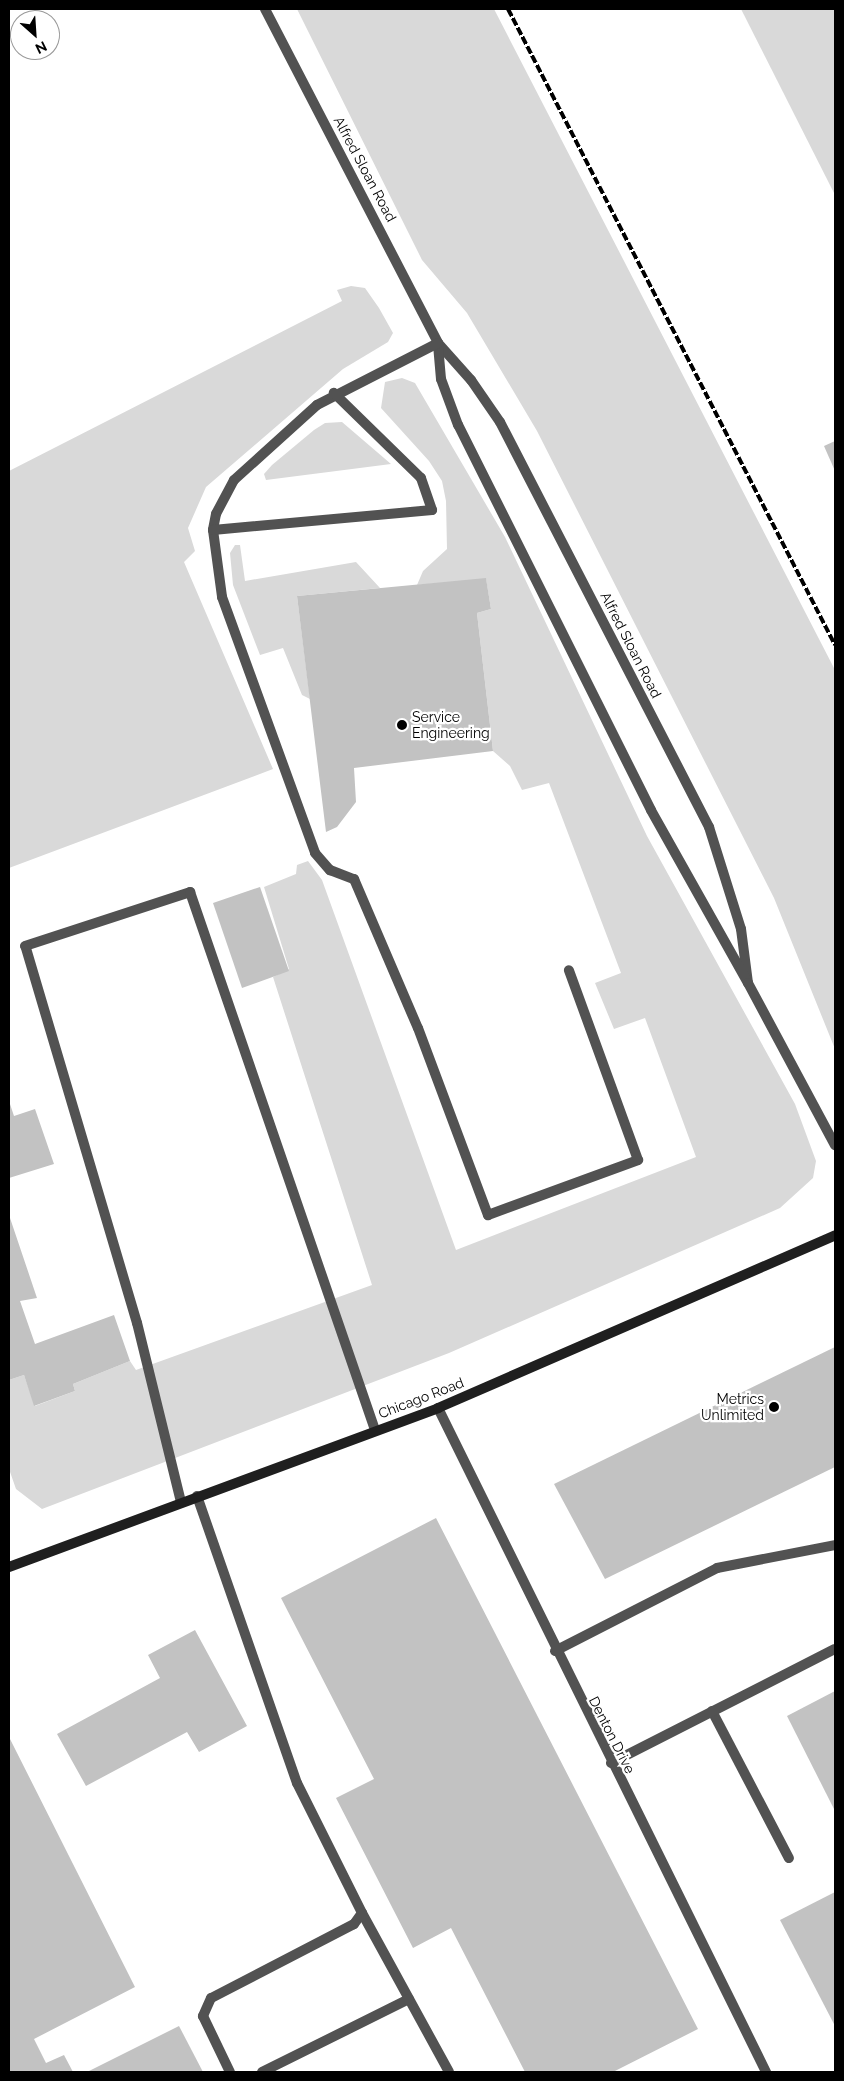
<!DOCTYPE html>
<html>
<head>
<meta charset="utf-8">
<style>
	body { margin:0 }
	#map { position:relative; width:844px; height:2081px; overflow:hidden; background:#fff; font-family:Raleway,sans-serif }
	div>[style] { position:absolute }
	.green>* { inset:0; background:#d9d9d9 }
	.building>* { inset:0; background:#c2c2c2 }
	.lane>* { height:10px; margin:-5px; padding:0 5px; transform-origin:5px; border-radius:5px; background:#525252 }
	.street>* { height:10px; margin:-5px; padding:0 5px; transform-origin:5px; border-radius:5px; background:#525252 }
	.secondary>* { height:10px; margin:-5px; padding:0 5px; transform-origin:5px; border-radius:5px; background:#1f1f1f }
	.rail>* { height:4px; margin-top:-2px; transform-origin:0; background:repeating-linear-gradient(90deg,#000 0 8px,transparent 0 10.5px) }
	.dots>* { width:14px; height:14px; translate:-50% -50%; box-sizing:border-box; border:2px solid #fff; border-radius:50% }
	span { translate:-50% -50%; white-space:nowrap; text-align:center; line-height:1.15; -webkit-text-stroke:4.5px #fff; paint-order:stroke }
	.street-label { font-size:14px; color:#000 }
	.poi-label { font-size:14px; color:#000 }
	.left { translate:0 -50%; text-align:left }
	.right { translate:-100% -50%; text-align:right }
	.frame { position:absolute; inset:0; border:10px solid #000; pointer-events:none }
	.north { position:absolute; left:10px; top:10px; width:50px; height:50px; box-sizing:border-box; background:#fff; border:1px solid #999; border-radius:50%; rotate:154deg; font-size:14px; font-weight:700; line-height:20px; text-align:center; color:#000 }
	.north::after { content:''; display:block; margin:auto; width:18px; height:22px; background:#000; clip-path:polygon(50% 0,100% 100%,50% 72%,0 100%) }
</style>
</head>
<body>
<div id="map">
	<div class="green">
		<i style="clip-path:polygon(297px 9px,494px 9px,835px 670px,835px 1049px,774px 898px,537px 431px,467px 313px,422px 260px)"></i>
		<i style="clip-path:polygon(741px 9px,835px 9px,835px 195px)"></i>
		<i style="clip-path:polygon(351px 286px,365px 288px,379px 308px,393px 333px,388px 342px,343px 369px,206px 487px,188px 528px,195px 551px,184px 562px,273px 769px,9px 868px,9px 471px,342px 301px,337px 290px)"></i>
		<i style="clip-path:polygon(402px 378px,415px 383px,505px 537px,647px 836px,795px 1104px,816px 1161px,813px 1178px,780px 1208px,449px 1353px,42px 1509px,16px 1489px,9px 1469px,9px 1380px,24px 1375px,35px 1406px,75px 1391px,73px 1384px,130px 1361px,136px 1370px,372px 1285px,273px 977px,289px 969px,264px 887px,296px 874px,297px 865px,308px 861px,322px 880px,456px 1250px,696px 1157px,645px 1018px,614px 1029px,595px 983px,621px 973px,549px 783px,522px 790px,510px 766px,493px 751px,477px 613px,491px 609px,486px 579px,417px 585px,423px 571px,447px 549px,446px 501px,442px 481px,429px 461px,381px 408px,385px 382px)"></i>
		<i style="clip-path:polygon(342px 422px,391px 464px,266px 480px,264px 474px,272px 465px,314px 430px,325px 423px)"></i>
		<i style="clip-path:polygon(235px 545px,240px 545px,245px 581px,356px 562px,380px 588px,297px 596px,310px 699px,302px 695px,283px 648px,260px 655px,233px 585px,230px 553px)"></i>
	</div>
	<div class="building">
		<i style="clip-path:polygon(835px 441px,835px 471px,824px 446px)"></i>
		<i style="clip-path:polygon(486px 578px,491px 609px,477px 613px,493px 751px,354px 768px,356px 802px,337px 827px,326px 832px,297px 596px)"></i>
		<i style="clip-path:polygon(260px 887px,289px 971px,242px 988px,213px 903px)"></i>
		<i style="clip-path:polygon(9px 1101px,14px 1116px,35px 1109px,54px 1164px,9px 1178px)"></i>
		<i style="clip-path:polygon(9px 1215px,37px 1298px,20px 1301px,35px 1344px,114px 1315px,130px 1361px,73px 1384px,75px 1391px,34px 1406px,24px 1375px,9px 1380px)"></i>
		<i style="clip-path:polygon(835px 1347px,835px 1467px,605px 1579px,554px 1484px)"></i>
		<i style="clip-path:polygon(436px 1518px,698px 2029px,613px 2072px,525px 2072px,451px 1928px,413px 1948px,336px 1798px,374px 1779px,281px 1598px)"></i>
		<i style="clip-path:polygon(195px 1630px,247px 1726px,199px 1752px,187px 1732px,86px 1786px,57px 1734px,160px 1678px,148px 1655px)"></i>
		<i style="clip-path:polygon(835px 1691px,835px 1811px,787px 1716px)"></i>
		<i style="clip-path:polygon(9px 1737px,135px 1987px,34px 2039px,46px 2063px,64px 2055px,73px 2072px,9px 2072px)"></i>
		<i style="clip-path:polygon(835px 1892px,835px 2026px,780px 1920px)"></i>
		<i style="clip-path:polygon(179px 2026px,203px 2072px,87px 2072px)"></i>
	</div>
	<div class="lane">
		<i style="left:265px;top:9px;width:376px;rotate:62.6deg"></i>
		<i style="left:438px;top:343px;width:50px;rotate:48.3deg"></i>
		<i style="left:471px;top:380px;width:51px;rotate:55.4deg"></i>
		<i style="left:500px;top:422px;width:456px;rotate:62.7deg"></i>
		<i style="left:709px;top:827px;width:107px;rotate:72.6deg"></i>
		<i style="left:741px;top:929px;width:54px;rotate:82.6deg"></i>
		<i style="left:748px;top:983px;width:198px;rotate:-119.3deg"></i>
		<i style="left:651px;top:810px;width:431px;rotate:-116.6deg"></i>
		<i style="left:458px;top:425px;width:49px;rotate:-110.3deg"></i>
		<i style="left:441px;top:379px;width:36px;rotate:-95deg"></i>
		<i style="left:438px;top:343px;width:136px;rotate:152.9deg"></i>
		<i style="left:317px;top:405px;width:112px;rotate:137.9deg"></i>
		<i style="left:234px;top:480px;width:38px;rotate:118deg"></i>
		<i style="left:216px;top:514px;width:16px;rotate:101deg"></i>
		<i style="left:213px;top:530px;width:68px;rotate:82.3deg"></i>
		<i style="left:222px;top:597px;width:272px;rotate:70deg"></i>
		<i style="left:315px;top:853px;width:23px;rotate:49deg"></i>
		<i style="left:330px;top:870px;width:26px;rotate:21deg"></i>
		<i style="left:354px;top:879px;width:162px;rotate:66.8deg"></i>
		<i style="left:418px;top:1028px;width:200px;rotate:69.5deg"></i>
		<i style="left:488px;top:1215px;width:160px;rotate:-20.1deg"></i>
		<i style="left:638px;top:1160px;width:202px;rotate:-110deg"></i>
		<i style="left:213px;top:530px;width:220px;rotate:-5.2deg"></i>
		<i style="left:432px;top:510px;width:34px;rotate:-109deg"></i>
		<i style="left:421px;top:478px;width:122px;rotate:-135.7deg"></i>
		<i style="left:748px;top:983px;width:184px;rotate:61.8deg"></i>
		<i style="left:197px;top:1496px;width:304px;rotate:70.8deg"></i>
		<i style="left:297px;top:1783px;width:145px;rotate:63.4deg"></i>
		<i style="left:362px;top:1913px;width:14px;rotate:126deg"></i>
		<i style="left:354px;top:1924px;width:161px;rotate:152.6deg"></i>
		<i style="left:211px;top:1998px;width:20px;rotate:114deg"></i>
		<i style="left:203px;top:2016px;width:62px;rotate:64.3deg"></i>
		<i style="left:181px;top:1502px;width:184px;rotate:-103.8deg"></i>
		<i style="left:137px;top:1323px;width:393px;rotate:-106.5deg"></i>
		<i style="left:25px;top:946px;width:174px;rotate:-18.1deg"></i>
		<i style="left:190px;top:892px;width:569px;rotate:71.02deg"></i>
		<i style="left:555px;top:1651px;width:182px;rotate:-27.1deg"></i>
		<i style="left:717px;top:1568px;width:120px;rotate:-11deg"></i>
		<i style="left:712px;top:1711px;width:166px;rotate:62.4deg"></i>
		<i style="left:611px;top:1763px;width:251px;rotate:-27deg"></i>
		<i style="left:362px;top:1913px;width:181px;rotate:61.3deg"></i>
		<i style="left:262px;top:2072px;width:164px;rotate:-26.4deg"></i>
	</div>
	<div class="street">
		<i style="left:438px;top:1408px;width:741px;rotate:63.71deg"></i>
	</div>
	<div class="secondary">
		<i style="left:9px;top:1567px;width:458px;rotate:-20.3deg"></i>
		<i style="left:438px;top:1408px;width:433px;rotate:-23.5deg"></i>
	</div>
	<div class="rail">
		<i style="left:508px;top:9px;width:715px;rotate:62.79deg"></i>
	</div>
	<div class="dots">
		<i style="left:402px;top:725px;background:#000"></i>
		<i style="left:774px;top:1407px;background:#000"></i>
	</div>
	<div class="street-label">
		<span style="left:365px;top:169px;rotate:62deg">Alfred Sloan Road</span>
		<span style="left:631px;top:645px;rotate:63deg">Alfred Sloan Road</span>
		<span style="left:421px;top:1398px;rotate:-21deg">Chicago Road</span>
		<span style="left:612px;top:1735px;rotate:63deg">Denton Drive</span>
	</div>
	<div class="poi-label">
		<span class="left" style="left:412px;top:725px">Service<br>Engineering</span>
		<span class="right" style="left:764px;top:1407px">Metrics<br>Unlimited</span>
	</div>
	<div class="frame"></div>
	<div class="north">N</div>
</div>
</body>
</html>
